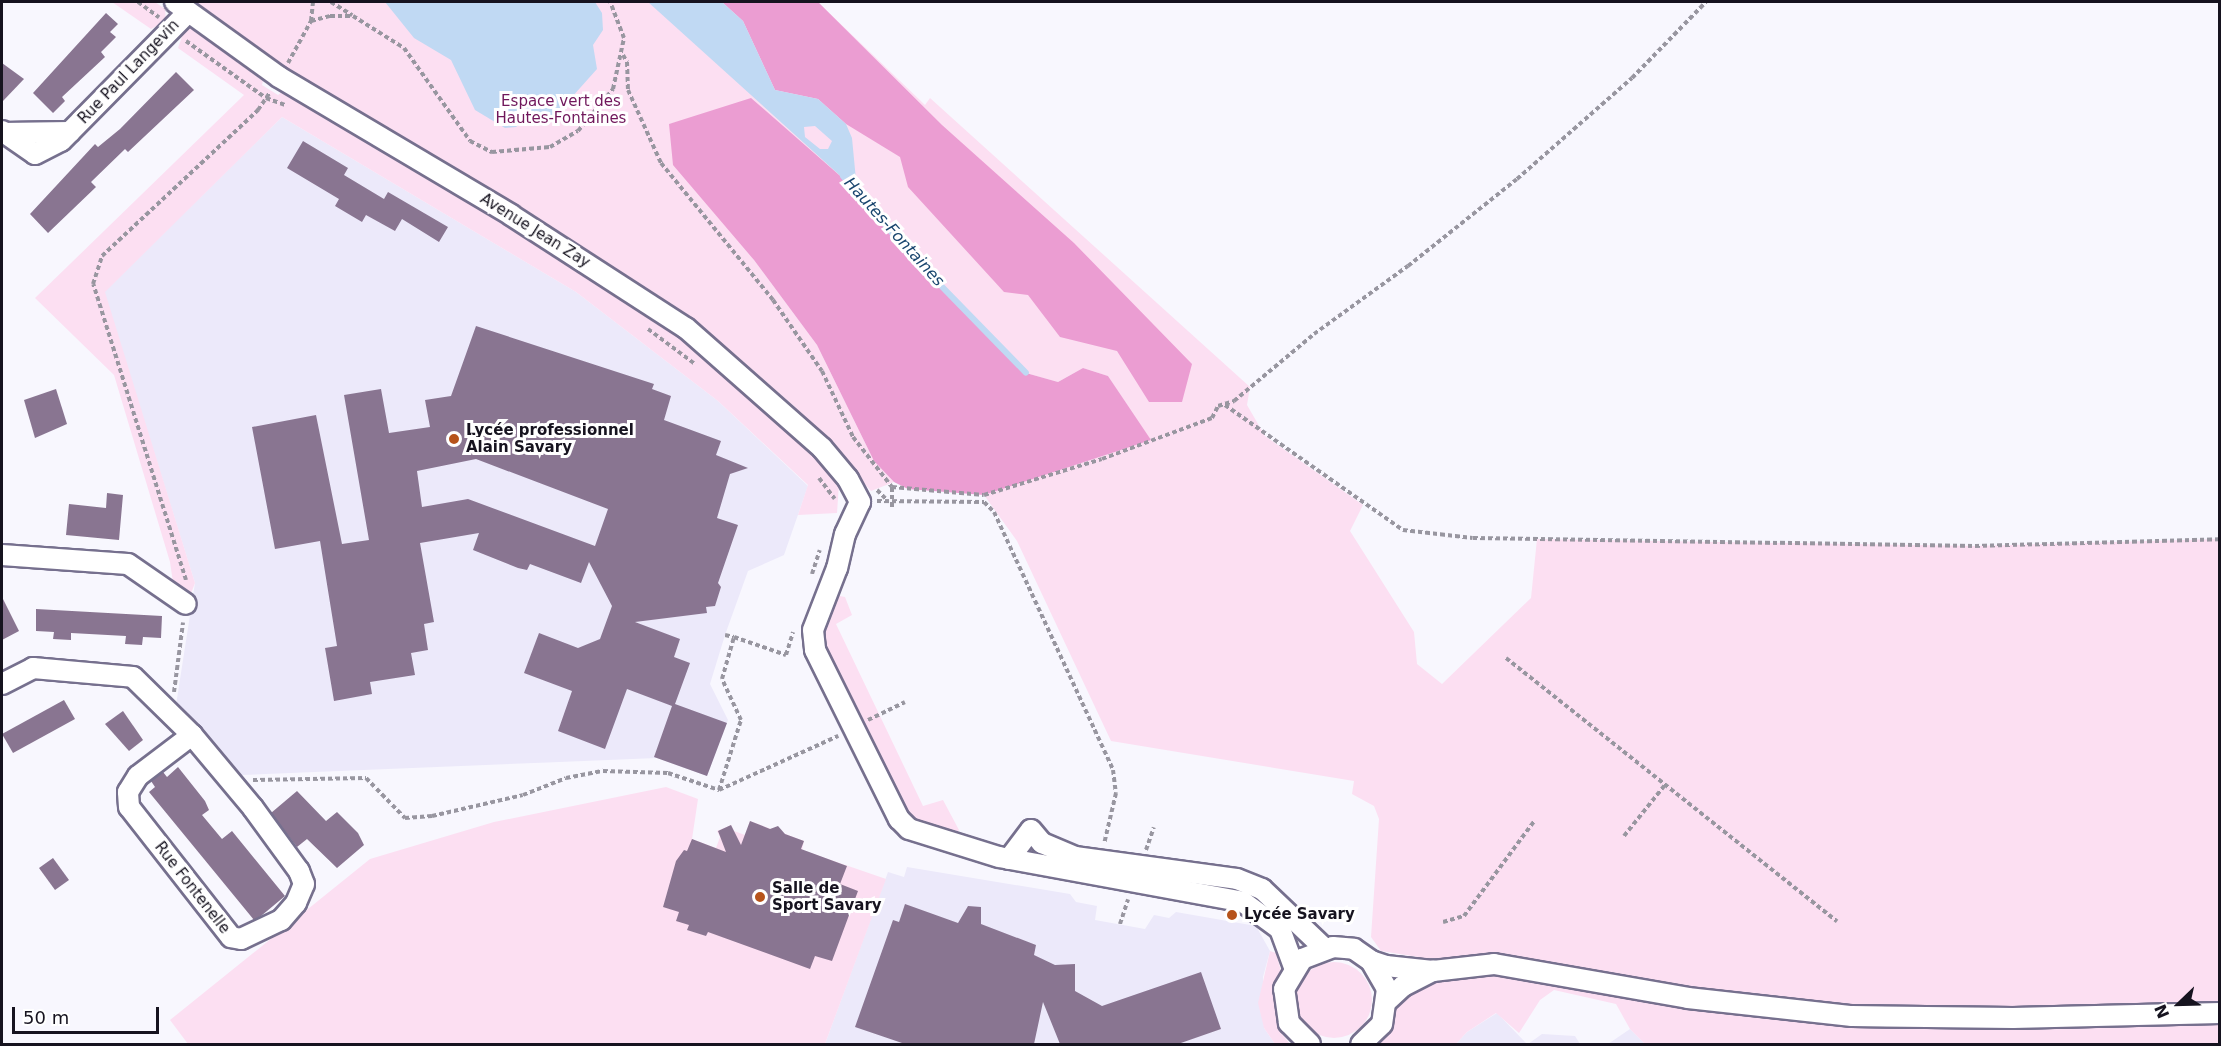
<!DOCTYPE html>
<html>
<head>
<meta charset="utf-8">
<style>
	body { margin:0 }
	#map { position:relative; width:2221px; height:1046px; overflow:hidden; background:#f8f7fe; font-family:"DejaVu Sans",sans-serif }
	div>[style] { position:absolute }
	.built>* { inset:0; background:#ece9fa }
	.green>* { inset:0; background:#fcdff2 }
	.round { border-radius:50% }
	.forest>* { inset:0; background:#eb9dd2 }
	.water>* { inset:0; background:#c0d9f3 }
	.stream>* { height:6px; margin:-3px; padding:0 3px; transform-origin:3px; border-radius:3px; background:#c0d9f3 }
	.building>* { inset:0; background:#897591 }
	.path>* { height:4px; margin-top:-2px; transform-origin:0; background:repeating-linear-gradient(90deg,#9896a0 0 4.5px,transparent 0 7.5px) }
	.roads { filter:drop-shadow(2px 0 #76708e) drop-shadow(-2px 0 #76708e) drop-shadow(0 2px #76708e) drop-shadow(0 -2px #76708e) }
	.minor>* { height:20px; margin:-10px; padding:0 10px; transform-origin:10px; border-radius:10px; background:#fff }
	.dots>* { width:16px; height:16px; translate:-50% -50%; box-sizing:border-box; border:3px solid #fff; border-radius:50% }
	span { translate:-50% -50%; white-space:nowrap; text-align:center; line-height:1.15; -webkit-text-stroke:6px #fff; paint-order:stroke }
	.street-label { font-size:15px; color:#16131f }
	.park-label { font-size:15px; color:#70175b }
	.poi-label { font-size:15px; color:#16131f; font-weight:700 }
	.left { translate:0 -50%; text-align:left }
	.water-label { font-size:16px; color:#19456e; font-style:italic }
	.frame { position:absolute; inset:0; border:3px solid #16131f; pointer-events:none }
	.north { position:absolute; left:2149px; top:974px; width:60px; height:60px; -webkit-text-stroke:4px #fff; paint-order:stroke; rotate:247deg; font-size:16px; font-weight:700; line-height:24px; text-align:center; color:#16131f }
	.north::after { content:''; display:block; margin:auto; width:21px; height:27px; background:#16131f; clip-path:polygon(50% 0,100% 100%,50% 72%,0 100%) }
	.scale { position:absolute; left:12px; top:1007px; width:147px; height:27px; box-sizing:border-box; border:3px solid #16131f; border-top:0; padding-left:8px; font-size:18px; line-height:21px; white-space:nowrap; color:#16131f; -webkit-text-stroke:4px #fff; paint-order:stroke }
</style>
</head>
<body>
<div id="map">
	<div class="built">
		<i style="clip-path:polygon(282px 117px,576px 292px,718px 401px,808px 486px,784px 555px,748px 571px,725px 635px,710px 684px,728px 720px,707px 776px,657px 758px,242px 775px,176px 705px,195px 583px,104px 292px)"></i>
		<i style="clip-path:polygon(907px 867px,1070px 894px,1076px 902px,1097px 906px,1095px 920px,1145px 929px,1154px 915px,1169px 918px,1176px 912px,1256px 926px,1270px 951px,1263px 977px,1264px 1028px,1275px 1044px,825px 1044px,888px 872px,904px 877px)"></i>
		<i style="clip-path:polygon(1497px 1013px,1527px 1044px,1456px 1044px,1467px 1032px)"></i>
		<i style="clip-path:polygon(1630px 1029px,1645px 1044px,1608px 1044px)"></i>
		<i style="clip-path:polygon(1542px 1034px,1575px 1036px,1580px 1044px,1528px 1044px)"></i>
	</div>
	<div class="green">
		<i style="clip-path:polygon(112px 2px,155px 2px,165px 9px,166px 21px,151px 29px)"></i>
		<i style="clip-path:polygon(190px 2px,818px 2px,925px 105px,930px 98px,1250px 387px,1247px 405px,1265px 436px,1363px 505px,1350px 531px,1414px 632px,1417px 664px,1442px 684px,1531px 598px,1537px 539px,1975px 546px,2219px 539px,2219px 1044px,1645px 1044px,1630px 1029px,1616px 1004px,1554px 990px,1540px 1000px,1519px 1033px,1496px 1013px,1467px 1032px,1456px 1044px,1361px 1044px,1386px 1014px,1432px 971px,1418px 957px,1381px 951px,1371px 937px,1379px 819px,1374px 806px,1352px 794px,1354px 781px,1111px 741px,1017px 541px,984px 495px,1150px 440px,1108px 376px,1083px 368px,1058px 382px,1026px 373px,912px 256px,706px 115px,669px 124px,754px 260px,817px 345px,874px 461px,894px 482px,871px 491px,795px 407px,725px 346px,582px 249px,314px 89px)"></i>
		<i style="clip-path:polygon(191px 28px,263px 81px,262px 85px,278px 95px,282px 92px,426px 176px,657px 319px,718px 364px,821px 460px,839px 484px,837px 513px,798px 515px,808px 485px,718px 401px,576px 292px,282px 117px,105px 292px,195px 583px,187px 604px,177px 610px,170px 562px,114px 375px,35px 298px,244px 95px,178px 48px,184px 31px)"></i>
		<i style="clip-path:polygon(834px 595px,845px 597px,852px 615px,836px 624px,923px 806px,943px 800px,959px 830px,953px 837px,910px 818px,847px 693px,822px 637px)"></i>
		<i style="clip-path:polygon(666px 787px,698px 799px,692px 839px,716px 848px,720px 837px,717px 831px,731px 825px,734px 831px,745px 835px,750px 821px,771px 829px,778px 827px,783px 833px,804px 841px,802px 850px,886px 879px,825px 1044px,188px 1044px,170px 1020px,370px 859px,494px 822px)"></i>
		<i style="clip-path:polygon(1270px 951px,1276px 953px,1281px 971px,1274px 1004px,1282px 1034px,1290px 1044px,1275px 1044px,1264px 1028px,1258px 1003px)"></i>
		<i class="round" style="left:1296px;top:962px;width:76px;height:76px"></i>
	</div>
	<div class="forest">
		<i style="clip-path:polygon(722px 2px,818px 2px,942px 125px,1074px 243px,1192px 364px,1182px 402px,1149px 402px,1117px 351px,1060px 337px,1028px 295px,1004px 292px,908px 187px,900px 157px,846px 124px,818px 99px,775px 90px,743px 21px)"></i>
		<i style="clip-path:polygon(751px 98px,846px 181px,912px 256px,1026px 373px,1058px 382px,1083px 368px,1108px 376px,1151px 440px,984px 495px,908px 489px,894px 482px,874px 461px,817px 345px,754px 260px,673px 165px,669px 124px)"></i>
	</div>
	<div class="water">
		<i style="clip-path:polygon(385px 2px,595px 2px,602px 13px,603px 30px,593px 45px,597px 69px,555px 116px,526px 119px,516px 127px,505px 128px,475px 110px,451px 60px,414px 38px)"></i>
		<i style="clip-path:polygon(evenodd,648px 2px,722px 2px,743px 21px,775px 90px,818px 99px,846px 124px,852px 138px,856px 180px,846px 181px,648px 2px,815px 126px,832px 141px,828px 149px,820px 149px,805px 137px,804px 127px,815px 126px)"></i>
	</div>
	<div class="stream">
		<i style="left:843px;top:176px;width:106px;rotate:49.2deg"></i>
		<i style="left:912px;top:256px;width:163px;rotate:45.7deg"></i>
	</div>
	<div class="building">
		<i style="clip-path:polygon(106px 13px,118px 24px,110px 32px,116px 37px,101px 52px,105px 57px,62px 97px,65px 101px,53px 113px,33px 93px)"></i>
		<i style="clip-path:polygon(2px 63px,24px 79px,2px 102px)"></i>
		<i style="clip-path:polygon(176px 72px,194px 90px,128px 152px,125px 149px,91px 182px,96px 187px,48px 233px,30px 214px,95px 144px,98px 147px,120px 129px)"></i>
		<i style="clip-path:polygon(303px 141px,348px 168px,344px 175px,384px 199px,388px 192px,448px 227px,439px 242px,402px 219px,395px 231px,366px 215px,362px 222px,335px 206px,339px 199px,287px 168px)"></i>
		<i style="clip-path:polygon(evenodd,476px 326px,654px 384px,652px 389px,671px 396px,664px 420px,721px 441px,716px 455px,748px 468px,730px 474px,717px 518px,738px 525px,718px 583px,721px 587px,715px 606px,706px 607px,707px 613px,635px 622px,680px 639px,674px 657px,690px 663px,675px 704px,727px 723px,707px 776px,654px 757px,672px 706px,627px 689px,605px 749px,558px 731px,572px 691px,524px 673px,539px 633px,578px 648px,600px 639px,612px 606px,589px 562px,581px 583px,530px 564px,527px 570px,518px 568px,473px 550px,479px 533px,420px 543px,434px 622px,424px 624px,428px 650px,411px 653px,415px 675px,370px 682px,372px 694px,334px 701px,325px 648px,337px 646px,320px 541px,275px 549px,252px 427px,316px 415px,342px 544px,369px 540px,344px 395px,381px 389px,389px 433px,430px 427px,425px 400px,451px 396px,476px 326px,476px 459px,608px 509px,595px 546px,468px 499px,422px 507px,417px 471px,476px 459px)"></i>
		<i style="clip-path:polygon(56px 389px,67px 424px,35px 438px,24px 400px)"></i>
		<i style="clip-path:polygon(107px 493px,123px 495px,119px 540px,66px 535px,69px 504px,106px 508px)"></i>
		<i style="clip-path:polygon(2px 597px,19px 631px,2px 640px)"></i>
		<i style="clip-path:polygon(36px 609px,162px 616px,161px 638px,143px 637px,142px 645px,125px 644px,126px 636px,71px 633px,71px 640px,53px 639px,54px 632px,36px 631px)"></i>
		<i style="clip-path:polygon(64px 700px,75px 719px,13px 753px,2px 734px)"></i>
		<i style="clip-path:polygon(123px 711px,143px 740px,129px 751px,105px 724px)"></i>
		<i style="clip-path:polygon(178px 767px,205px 801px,209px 810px,202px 815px,222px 839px,232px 831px,285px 896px,261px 916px,254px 920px,149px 792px,155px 787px,151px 781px,163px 772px,167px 777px)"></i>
		<i style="clip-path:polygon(297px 791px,326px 821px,337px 812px,358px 833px,364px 845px,337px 868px,307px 839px,297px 847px,271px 813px)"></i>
		<i style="clip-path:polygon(750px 821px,770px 829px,778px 826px,785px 834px,804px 841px,801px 849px,847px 866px,840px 884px,858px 891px,832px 961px,815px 956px,810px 969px,708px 932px,706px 936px,687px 930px,689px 925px,676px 921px,679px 912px,663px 907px,676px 861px,684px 850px,687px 851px,692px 839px,726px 852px,718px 831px,731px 825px,741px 845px)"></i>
		<i style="clip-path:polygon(53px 858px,69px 880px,55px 890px,39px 868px)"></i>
		<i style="clip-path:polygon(905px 904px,958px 923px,968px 906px,981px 907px,981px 924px,1036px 945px,1034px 955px,1055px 965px,1075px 964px,1075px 991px,1102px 1006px,1201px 972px,1221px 1029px,1178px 1044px,1060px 1044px,1043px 1002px,1034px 1044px,905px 1044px,855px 1027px,893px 920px,899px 922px)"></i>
	</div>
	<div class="path">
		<i style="left:138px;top:2px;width:26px;rotate:36deg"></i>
		<i style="left:331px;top:2px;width:25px;rotate:32deg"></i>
		<i style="left:311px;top:21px;width:19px;rotate:-84deg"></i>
		<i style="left:186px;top:41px;width:98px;rotate:35.5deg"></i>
		<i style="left:266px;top:98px;width:20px;rotate:20deg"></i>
		<i style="left:623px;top:55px;width:8px;rotate:60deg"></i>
		<i style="left:627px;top:62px;width:28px;rotate:88deg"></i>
		<i style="left:628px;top:90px;width:80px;rotate:65.7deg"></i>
		<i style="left:661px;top:163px;width:177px;rotate:50.7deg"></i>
		<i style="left:773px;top:300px;width:86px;rotate:55.4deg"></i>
		<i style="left:822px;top:371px;width:73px;rotate:64.8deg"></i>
		<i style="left:853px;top:437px;width:63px;rotate:52deg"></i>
		<i style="left:892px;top:487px;width:23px;rotate:90deg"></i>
		<i style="left:288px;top:63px;width:48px;rotate:-61.3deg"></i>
		<i style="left:311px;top:21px;width:20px;rotate:-15deg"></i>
		<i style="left:330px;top:16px;width:23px"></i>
		<i style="left:353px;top:16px;width:60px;rotate:32.1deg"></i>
		<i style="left:404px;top:48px;width:114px;rotate:54.6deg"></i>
		<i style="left:470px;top:141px;width:25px;rotate:27deg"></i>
		<i style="left:492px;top:152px;width:58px;rotate:-4.9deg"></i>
		<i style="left:550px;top:147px;width:32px;rotate:-30deg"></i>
		<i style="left:578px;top:131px;width:55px;rotate:-50.2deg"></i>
		<i style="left:613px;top:89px;width:52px;rotate:-77.8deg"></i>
		<i style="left:624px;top:38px;width:39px;rotate:-111deg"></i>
		<i style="left:648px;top:329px;width:59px;rotate:36.7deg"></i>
		<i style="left:1225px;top:405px;width:218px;rotate:35.1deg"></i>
		<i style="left:1403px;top:530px;width:70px;rotate:6.5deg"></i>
		<i style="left:1473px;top:538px;width:502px;rotate:0.91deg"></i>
		<i style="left:1975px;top:546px;width:245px;rotate:-1.6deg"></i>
		<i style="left:819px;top:478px;width:26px;rotate:53deg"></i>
		<i style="left:892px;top:487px;width:92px;rotate:5deg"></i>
		<i style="left:984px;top:495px;width:123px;rotate:-17deg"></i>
		<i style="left:1102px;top:459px;width:117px;rotate:-20.4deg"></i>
		<i style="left:1212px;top:418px;width:13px;rotate:-63deg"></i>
		<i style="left:1218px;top:406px;width:17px;rotate:-17deg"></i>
		<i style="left:1234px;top:401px;width:104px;rotate:-39.9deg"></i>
		<i style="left:1314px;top:334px;width:116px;rotate:-35.9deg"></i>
		<i style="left:1408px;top:266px;width:139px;rotate:-38.6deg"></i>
		<i style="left:1517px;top:179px;width:153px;rotate:-41.3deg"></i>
		<i style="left:1632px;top:78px;width:106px;rotate:-45.8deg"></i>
		<i style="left:877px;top:490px;width:14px;rotate:45deg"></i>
		<i style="left:877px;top:501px;width:107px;rotate:0.5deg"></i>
		<i style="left:984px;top:502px;width:14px;rotate:45deg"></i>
		<i style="left:994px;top:512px;width:284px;rotate:65.2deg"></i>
		<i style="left:1113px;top:770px;width:23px;rotate:83deg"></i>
		<i style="left:1116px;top:793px;width:52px;rotate:103.2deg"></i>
		<i style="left:812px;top:574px;width:25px;rotate:-72deg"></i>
		<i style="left:186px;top:580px;width:310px;rotate:-107.4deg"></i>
		<i style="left:93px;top:284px;width:29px;rotate:-72deg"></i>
		<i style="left:102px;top:256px;width:214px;rotate:-43.1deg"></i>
		<i style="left:258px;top:110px;width:22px;rotate:-56deg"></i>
		<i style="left:725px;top:635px;width:9px;rotate:13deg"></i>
		<i style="left:1506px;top:658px;width:423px;rotate:38.5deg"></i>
		<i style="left:174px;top:692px;width:70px;rotate:-82.6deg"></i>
		<i style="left:868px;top:720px;width:41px;rotate:-25.9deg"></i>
		<i style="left:253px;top:780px;width:113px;rotate:-1deg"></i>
		<i style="left:366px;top:778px;width:56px;rotate:45.7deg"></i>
		<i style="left:405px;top:818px;width:27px;rotate:-4deg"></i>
		<i style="left:432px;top:816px;width:93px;rotate:-13deg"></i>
		<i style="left:523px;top:795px;width:46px;rotate:-21.6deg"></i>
		<i style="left:566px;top:778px;width:38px;rotate:-11deg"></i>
		<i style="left:603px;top:771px;width:65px;rotate:1.8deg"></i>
		<i style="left:668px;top:773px;width:54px;rotate:18.4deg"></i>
		<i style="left:719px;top:790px;width:131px;rotate:-24.4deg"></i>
		<i style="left:719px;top:790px;width:73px;rotate:-72.6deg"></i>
		<i style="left:741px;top:720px;width:45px;rotate:-114.9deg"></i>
		<i style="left:722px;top:679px;width:44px;rotate:-74.1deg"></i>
		<i style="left:734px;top:637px;width:55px;rotate:19.1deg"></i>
		<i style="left:786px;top:655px;width:24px;rotate:-73deg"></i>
		<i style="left:1624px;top:836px;width:65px;rotate:-51.2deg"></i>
		<i style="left:1146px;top:850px;width:24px;rotate:-71deg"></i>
		<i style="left:1443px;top:922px;width:22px;rotate:-16deg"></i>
		<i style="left:1464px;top:916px;width:119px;rotate:-53.5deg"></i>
		<i style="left:1120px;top:924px;width:26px;rotate:-72deg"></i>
	</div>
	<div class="roads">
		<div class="minor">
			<i style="left:175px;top:2px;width:128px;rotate:35.8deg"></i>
			<i style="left:279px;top:77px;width:270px;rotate:30.7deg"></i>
			<i style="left:511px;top:215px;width:208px;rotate:32.9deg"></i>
			<i style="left:686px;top:328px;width:181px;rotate:41.4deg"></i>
			<i style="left:822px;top:448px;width:40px;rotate:50deg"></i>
			<i style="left:848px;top:479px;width:26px;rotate:62deg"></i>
			<i style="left:860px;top:502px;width:35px;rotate:115deg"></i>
			<i style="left:845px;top:534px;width:35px;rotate:103deg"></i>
			<i style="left:837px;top:568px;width:66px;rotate:111.2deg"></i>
			<i style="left:813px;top:630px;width:20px;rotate:84deg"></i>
			<i style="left:815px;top:650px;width:189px;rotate:63.6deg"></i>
			<i style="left:899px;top:819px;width:14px;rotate:45deg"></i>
			<i style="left:909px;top:829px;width:94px;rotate:17.3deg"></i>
			<i style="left:999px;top:857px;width:248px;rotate:10.4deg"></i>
			<i style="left:1243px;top:902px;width:46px;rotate:36.1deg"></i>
			<i style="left:1280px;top:929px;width:40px;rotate:69.8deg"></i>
			<i style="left:2px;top:131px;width:40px;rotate:34.9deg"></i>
			<i style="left:35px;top:154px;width:29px;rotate:-27deg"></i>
			<i style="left:61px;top:141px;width:181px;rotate:-45.4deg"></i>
			<i style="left:3px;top:133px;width:67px;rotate:-0.9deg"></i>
			<i style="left:2px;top:555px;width:126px;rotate:4.1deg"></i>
			<i style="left:128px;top:564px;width:70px;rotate:34.6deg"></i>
			<i style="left:2px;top:684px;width:35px;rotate:-27deg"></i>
			<i style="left:33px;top:668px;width:100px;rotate:5.1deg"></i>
			<i style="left:133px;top:677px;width:83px;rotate:44.5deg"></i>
			<i style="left:192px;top:735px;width:95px;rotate:50.1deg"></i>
			<i style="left:253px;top:808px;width:78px;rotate:53.9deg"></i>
			<i style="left:299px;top:871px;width:14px;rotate:69deg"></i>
			<i style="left:304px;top:884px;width:21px;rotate:113deg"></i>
			<i style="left:296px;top:903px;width:23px;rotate:131deg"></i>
			<i style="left:281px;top:920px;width:44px;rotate:154.6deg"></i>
			<i style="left:241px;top:939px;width:10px;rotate:-169deg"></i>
			<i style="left:231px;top:937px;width:165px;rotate:-128.1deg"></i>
			<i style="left:129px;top:807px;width:15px;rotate:-94deg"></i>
			<i style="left:128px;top:792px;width:19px;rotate:-58deg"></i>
			<i style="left:138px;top:776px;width:68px;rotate:-37.2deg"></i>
			<i style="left:1009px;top:859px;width:36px;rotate:-53deg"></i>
			<i style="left:1031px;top:830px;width:17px;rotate:50deg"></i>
			<i style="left:1042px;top:843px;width:36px;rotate:23deg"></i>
			<i style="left:1075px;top:857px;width:163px;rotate:7.7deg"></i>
			<i style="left:1237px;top:879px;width:27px;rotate:22deg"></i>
			<i style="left:1262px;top:889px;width:86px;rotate:43.6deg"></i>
			<i style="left:1371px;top:961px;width:16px;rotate:18deg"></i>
			<i style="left:1386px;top:966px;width:47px;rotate:6.1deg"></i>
			<i style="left:1433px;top:971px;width:61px;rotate:-6.5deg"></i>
			<i style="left:1494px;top:964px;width:197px;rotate:9.9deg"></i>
			<i style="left:1688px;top:998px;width:165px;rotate:6.3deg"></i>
			<i style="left:1852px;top:1016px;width:161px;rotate:0.7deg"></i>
			<i style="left:2013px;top:1018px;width:207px;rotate:-1.4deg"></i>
			<i style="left:1388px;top:1000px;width:21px;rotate:-43deg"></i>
			<i style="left:1403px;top:986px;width:34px;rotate:-27deg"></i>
			<i style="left:1310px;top:1044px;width:30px;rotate:-135deg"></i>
			<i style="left:1289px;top:1023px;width:34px;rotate:-98deg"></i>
			<i style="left:1284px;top:989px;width:35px;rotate:-59deg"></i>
			<i style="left:1302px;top:959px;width:33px;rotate:-21deg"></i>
			<i style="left:1333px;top:947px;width:21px;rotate:5deg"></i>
			<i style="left:1354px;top:949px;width:21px;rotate:35deg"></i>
			<i style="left:1371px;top:961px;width:32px;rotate:60deg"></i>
			<i style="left:1387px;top:989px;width:35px;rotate:98deg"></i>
			<i style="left:1382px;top:1024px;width:29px;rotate:136deg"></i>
		</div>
	</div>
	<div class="dots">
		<i style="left:454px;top:439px;background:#b6531b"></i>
		<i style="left:760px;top:897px;background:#b6531b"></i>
		<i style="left:1232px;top:915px;background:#b6531b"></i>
	</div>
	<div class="street-label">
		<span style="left:129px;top:72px;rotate:-46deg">Rue Paul Langevin</span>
		<span style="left:535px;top:231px;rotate:32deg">Avenue Jean Zay</span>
		<span style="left:192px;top:888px;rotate:52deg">Rue Fontenelle</span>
	</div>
	<div class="park-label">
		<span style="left:561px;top:110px">Espace vert des<br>Hautes-Fontaines</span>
	</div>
	<div class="poi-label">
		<span class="left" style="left:466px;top:439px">Lycée professionnel<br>Alain Savary</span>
		<span class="left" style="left:772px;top:897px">Salle de<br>Sport Savary</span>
		<span class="left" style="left:1244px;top:915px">Lycée Savary</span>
	</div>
	<div class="water-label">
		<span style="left:894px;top:232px;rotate:48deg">Hautes-Fontaines</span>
	</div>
	<div class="frame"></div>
	<div class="north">N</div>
	<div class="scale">50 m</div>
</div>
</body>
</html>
